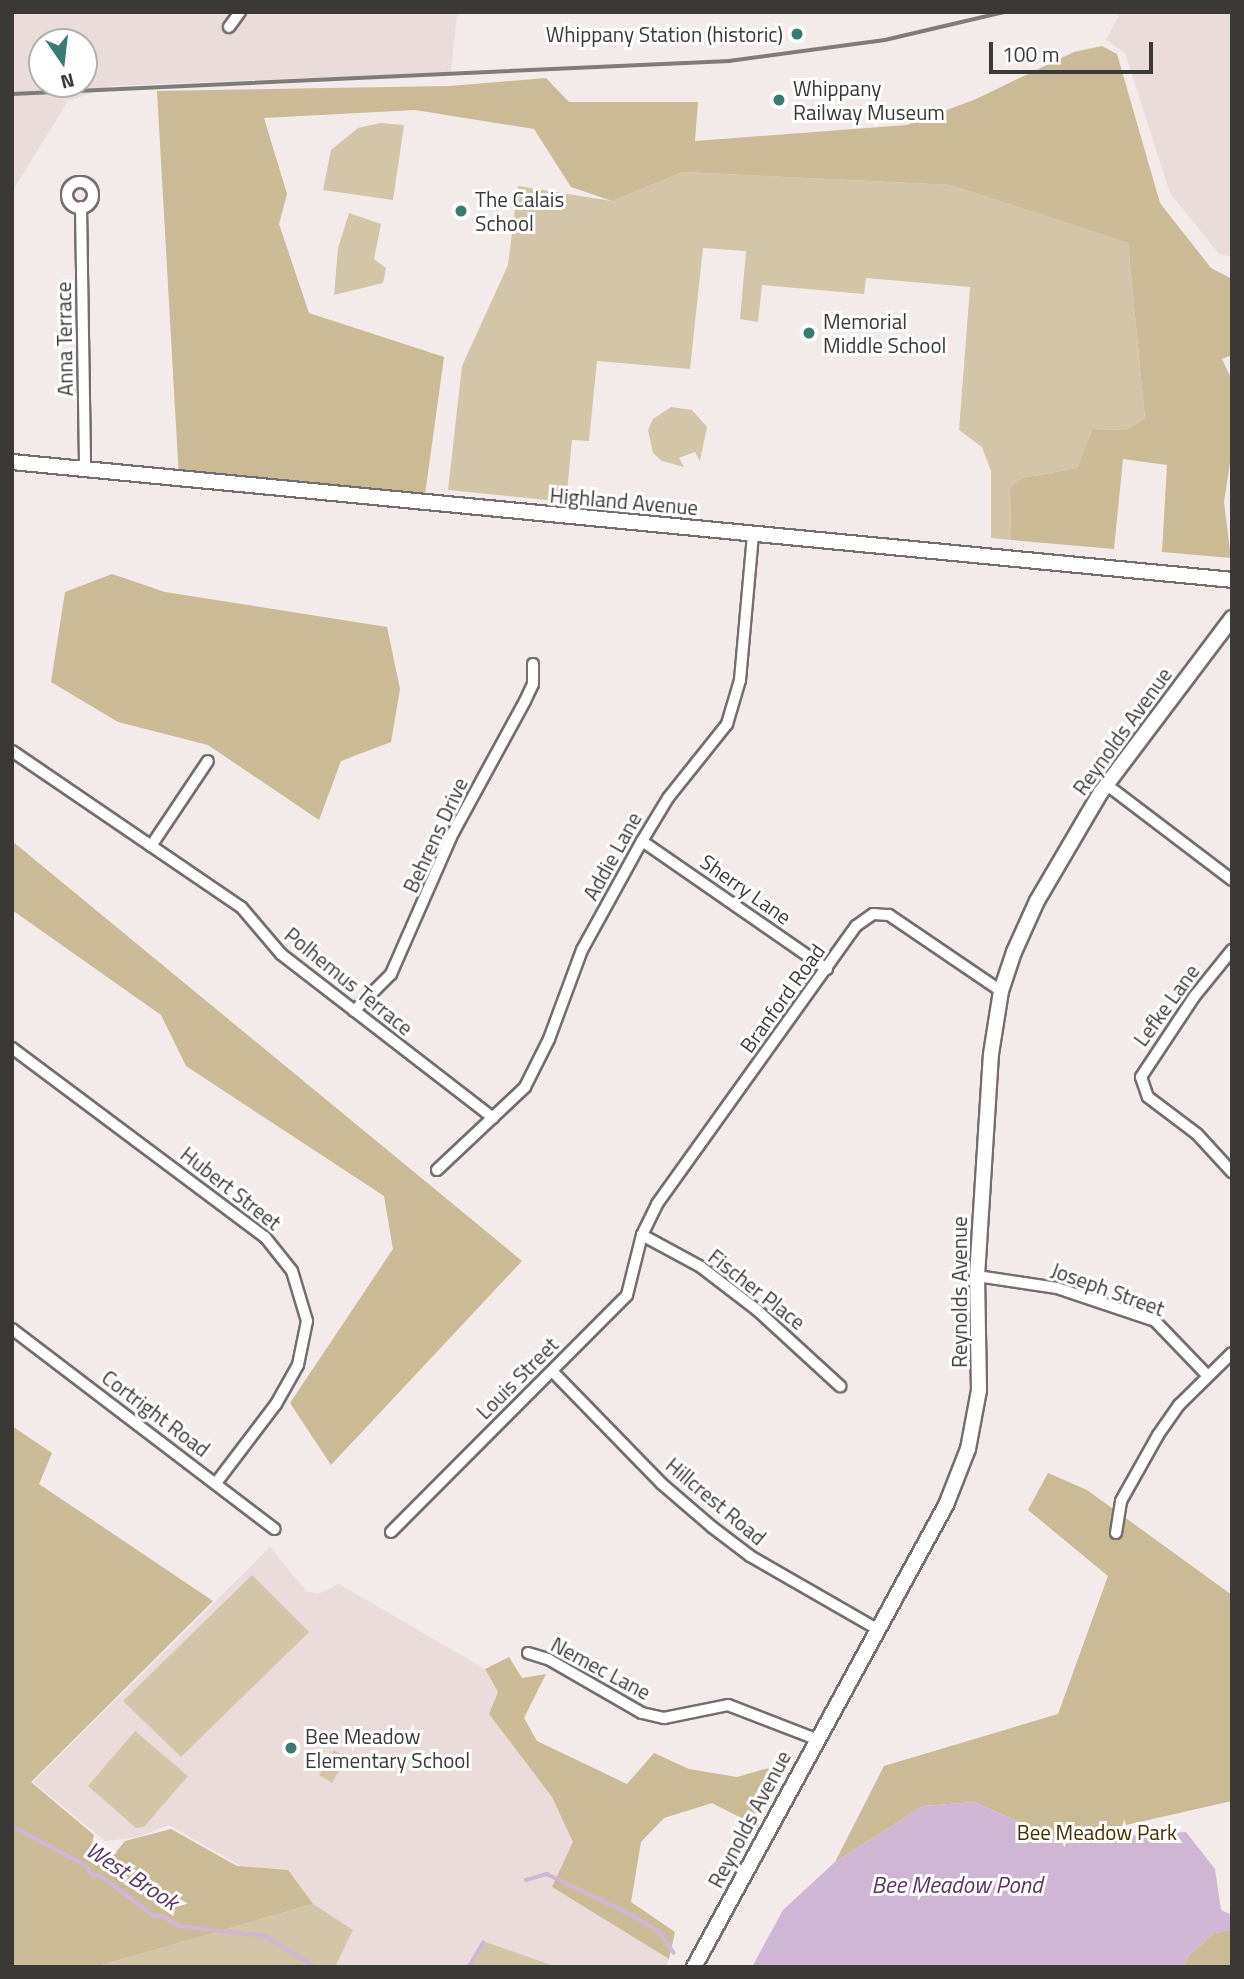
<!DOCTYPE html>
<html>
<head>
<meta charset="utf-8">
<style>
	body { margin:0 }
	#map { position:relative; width:1244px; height:1979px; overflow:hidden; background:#f2ebea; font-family:"Titillium Web",sans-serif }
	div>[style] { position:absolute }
	.built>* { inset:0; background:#eadcda }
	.green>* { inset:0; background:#d3c5a8 }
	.forest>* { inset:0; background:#caba95 }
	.water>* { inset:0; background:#d0b6d5 }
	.stream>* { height:3.5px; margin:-1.75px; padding:0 1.75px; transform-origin:1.75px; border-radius:1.75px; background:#d0b6d5 }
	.roads { filter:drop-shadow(2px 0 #746e6e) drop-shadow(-2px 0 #746e6e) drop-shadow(0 2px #746e6e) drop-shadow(0 -2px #746e6e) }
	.minor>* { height:10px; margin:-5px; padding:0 5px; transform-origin:5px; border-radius:5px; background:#fff }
	.minor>.ring { margin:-5px; padding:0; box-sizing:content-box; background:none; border:10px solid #fff; border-radius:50% }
	.tertiary>* { height:14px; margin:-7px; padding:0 7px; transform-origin:7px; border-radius:7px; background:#fff }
	.rail>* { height:3.5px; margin:-1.75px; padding:0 1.75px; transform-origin:1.75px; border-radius:1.75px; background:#7f7b7a }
	.dots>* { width:19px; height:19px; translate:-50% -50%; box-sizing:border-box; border:4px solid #fff; border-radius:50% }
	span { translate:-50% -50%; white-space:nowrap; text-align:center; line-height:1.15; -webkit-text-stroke:6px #fff; paint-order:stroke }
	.poi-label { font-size:21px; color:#3b3938 }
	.right { translate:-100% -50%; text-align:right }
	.left { translate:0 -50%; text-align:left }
	.street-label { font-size:21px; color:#3b3938 }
	.park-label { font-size:21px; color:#433201 }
	.water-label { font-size:23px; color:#5a3661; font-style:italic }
	.frame { position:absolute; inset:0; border:14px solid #3b3938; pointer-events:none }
	.north { position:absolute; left:28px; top:28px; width:70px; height:70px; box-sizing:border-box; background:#fff; border:2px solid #b1b0af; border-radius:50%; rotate:166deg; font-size:19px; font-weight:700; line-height:28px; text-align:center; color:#3b3938 }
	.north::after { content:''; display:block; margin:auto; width:24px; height:32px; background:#387c71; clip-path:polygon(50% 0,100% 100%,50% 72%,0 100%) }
	.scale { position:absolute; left:989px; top:42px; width:164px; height:32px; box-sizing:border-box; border:4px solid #3b3938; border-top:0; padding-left:9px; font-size:21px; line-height:24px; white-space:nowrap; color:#3b3938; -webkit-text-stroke:5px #fff; paint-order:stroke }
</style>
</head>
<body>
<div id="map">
	<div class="built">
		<i style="clip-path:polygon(evenodd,12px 12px,457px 12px,451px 72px,112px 86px,68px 101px,12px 192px,12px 12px,42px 42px,84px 42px,84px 84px,42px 84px,42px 42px)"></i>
		<i style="clip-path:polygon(1121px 12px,1232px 12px,1232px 257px,1219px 254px,1170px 193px,1125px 53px,1106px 40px)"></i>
		<i style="clip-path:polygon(270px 1547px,306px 1591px,318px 1594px,339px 1584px,485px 1669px,498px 1692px,489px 1714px,552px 1797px,574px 1842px,552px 1887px,669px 1959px,666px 1967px,557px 1967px,483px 1941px,466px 1967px,335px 1967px,353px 1930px,169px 1825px,138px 1837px,105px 1841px,33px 1782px)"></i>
	</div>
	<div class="green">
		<i style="clip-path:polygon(380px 123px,404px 125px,393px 200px,323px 190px,331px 150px,358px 128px)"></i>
		<i style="clip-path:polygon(683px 172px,951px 185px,1128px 243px,1145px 419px,1125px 430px,1094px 429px,1077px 468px,1022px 478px,1010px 488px,1011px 540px,991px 538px,991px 471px,982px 447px,959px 430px,970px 287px,866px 278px,864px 294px,762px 285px,758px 322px,740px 319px,746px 251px,703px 248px,690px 369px,597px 361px,589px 441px,572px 440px,566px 502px,448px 490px,462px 366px,508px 265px,518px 186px,612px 201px)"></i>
		<i style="clip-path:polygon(349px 213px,381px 224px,374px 259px,386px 268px,383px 283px,334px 295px,338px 248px)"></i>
		<i style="clip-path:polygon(671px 407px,692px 410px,707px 427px,700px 461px,695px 452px,679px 458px,684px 467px,662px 461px,653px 453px,648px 430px,653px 419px)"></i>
		<i style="clip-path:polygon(252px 1575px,309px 1632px,181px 1757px,123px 1701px)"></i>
		<i style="clip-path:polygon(135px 1731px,188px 1776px,144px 1827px,136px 1828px,88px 1786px)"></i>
		<i style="clip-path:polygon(334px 1750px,347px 1758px,332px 1783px,319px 1775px)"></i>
		<i style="clip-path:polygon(313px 1904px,353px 1930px,335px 1967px,95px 1967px)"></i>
		<i style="clip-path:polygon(483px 1941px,557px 1967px,466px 1967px)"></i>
	</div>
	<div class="forest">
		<i style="clip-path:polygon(1102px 46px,1117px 54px,1160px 203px,1211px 268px,1232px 279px,1232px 355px,1222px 359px,1232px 380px,1232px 449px,1224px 502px,1231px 558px,1162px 552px,1167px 465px,1123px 459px,1114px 549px,1011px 540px,1010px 488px,1022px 478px,1077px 468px,1093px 429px,1125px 430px,1145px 419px,1128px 243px,951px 185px,683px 172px,612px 201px,571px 187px,534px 129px,415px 110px,264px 118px,287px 194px,279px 224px,309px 313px,444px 357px,424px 502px,179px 479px,157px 91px,450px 86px,546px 78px,569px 102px,698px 102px,695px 141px,907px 125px,976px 99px,1074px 52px)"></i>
		<i style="clip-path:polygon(112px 574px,165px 592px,387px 627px,400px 689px,391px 742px,341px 761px,319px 820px,208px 745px,118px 722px,51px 682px,65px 592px)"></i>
		<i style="clip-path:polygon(12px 841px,522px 1261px,331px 1465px,290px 1403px,393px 1249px,384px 1196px,186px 1066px,161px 1015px,12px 910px)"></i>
		<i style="clip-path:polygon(12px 1426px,52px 1453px,39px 1484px,213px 1601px,31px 1782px,94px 1835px,89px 1854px,108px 1862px,125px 1841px,171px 1829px,237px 1866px,288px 1870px,313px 1904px,95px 1967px,12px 1967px)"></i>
		<i style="clip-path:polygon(1048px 1473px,1087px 1490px,1232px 1595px,1232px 1801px,1060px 1840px,974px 1802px,923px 1806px,835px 1862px,884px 1766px,1058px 1714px,1108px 1576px,1028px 1510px)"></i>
		<i style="clip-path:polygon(509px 1657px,522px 1678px,546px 1674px,524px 1718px,537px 1741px,627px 1784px,654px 1753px,689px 1769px,737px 1777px,783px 1764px,751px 1823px,712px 1803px,664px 1818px,641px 1842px,631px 1902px,675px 1932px,669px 1959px,552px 1887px,573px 1842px,552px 1797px,489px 1714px,498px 1692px,485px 1669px)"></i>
		<i style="clip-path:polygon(1232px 1929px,1232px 1967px,1184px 1967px,1189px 1955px,1214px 1933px)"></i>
	</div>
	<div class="water">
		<i style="clip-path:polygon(974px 1802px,1060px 1840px,1186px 1832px,1215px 1869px,1221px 1910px,1232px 1915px,1232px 1929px,1214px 1933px,1189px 1955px,1184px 1967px,752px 1967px,783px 1910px,835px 1862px,923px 1806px)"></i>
	</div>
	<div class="stream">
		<i style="left:12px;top:1826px;width:85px;rotate:28.1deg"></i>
		<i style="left:87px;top:1866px;width:12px;rotate:59deg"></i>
		<i style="left:93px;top:1876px;width:7px;rotate:-8deg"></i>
		<i style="left:100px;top:1875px;width:68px;rotate:37.2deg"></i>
		<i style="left:154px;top:1916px;width:9px"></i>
		<i style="left:163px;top:1916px;width:19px;rotate:32deg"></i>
		<i style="left:179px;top:1926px;width:87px;rotate:6.6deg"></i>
		<i style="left:265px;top:1936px;width:59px;rotate:31.8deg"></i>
		<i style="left:526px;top:1880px;width:22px;rotate:-16deg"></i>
		<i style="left:547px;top:1874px;width:92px;rotate:25.7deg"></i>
		<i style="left:630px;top:1914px;width:35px;rotate:31deg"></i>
		<i style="left:660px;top:1932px;width:25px;rotate:56deg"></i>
		<i style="left:469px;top:1967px;width:28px;rotate:-60deg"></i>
	</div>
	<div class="roads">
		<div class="minor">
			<i style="left:229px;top:27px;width:19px;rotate:-54deg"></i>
			<i class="ring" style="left:67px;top:182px;width:16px;height:16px"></i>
			<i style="left:81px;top:207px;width:263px;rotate:89.1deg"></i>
			<i style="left:12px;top:751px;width:278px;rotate:34.3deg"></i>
			<i style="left:242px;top:908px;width:60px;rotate:49.7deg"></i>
			<i style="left:281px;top:954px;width:268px;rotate:37.7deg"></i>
			<i style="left:1107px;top:785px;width:157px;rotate:37.2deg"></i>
			<i style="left:642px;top:841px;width:225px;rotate:34.7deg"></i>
			<i style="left:151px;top:846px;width:102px;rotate:-56.2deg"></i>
			<i style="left:1232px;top:950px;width:60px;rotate:129deg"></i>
			<i style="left:1194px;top:997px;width:96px;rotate:123.5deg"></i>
			<i style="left:1141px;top:1077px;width:21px;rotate:71deg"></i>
			<i style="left:1148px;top:1097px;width:61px;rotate:37.1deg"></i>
			<i style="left:1197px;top:1134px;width:52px;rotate:47.4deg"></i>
			<i style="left:354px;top:1011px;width:52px;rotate:-45deg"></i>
			<i style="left:391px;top:974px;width:154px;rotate:-66.3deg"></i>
			<i style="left:453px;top:833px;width:150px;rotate:-61.4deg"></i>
			<i style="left:525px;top:701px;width:19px;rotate:-65deg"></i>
			<i style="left:533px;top:684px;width:20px;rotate:-90deg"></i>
			<i style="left:12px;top:1048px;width:316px;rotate:36.8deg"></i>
			<i style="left:265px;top:1237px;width:43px;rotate:51.5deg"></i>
			<i style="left:292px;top:1271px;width:52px;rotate:73.3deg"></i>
			<i style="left:307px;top:1321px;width:45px;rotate:101.6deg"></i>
			<i style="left:298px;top:1365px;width:45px;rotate:119.4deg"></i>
			<i style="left:276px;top:1404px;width:99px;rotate:127.2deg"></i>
			<i style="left:437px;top:1170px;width:121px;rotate:-43.3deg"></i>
			<i style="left:525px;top:1087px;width:54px;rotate:-63.4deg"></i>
			<i style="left:549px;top:1039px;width:95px;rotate:-69.7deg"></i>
			<i style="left:582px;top:950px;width:124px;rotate:-61.2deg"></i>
			<i style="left:642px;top:841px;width:50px;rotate:-58.8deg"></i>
			<i style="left:668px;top:798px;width:95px;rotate:-51.4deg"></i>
			<i style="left:727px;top:724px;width:46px;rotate:-73.5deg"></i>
			<i style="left:740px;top:680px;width:147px;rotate:-84.9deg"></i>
			<i style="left:642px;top:1235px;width:67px;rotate:28.5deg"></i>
			<i style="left:701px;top:1267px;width:71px;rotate:37.5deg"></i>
			<i style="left:757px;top:1310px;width:113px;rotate:42.5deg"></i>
			<i style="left:977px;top:1276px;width:81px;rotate:8.5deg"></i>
			<i style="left:1057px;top:1288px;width:103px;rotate:18.6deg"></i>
			<i style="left:1155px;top:1321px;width:75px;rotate:46.1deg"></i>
			<i style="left:12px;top:1329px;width:330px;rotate:37.3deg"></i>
			<i style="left:553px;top:1372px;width:156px;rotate:45.8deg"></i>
			<i style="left:662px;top:1484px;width:66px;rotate:40.7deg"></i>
			<i style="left:712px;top:1527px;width:48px;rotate:37.3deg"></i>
			<i style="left:750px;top:1556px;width:146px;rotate:29.9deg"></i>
			<i style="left:391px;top:1532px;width:334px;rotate:-45.1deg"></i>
			<i style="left:627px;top:1295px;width:62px;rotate:-76deg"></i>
			<i style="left:642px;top:1235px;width:34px;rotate:-64deg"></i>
			<i style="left:657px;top:1204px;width:342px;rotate:-54.4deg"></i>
			<i style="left:856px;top:926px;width:21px;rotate:-35deg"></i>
			<i style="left:873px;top:914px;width:16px;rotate:4deg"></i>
			<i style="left:889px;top:915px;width:135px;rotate:34.2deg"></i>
			<i style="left:1116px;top:1533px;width:32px;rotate:-81deg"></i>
			<i style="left:1121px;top:1501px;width:76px;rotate:-60.7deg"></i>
			<i style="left:1158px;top:1435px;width:37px;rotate:-55deg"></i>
			<i style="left:1179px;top:1405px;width:74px;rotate:-44.5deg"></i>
			<i style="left:528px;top:1653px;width:21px;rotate:17deg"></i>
			<i style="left:548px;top:1659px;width:108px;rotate:29.9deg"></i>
			<i style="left:642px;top:1713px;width:23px;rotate:13deg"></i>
			<i style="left:664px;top:1718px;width:65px;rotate:-11.5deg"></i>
			<i style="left:728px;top:1705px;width:94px;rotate:21.1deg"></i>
		</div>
		<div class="tertiary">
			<i style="left:12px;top:462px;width:1226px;rotate:5.52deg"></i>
			<i style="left:694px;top:1967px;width:526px;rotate:-61.39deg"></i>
			<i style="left:946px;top:1505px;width:60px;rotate:-68.6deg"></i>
			<i style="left:968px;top:1449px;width:60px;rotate:-79.4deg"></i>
			<i style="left:979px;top:1390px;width:114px;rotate:-91deg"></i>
			<i style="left:977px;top:1276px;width:222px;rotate:-86.4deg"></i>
			<i style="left:991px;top:1054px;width:64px;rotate:-81deg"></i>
			<i style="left:1001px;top:991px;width:41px;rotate:-71.6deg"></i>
			<i style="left:1014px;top:952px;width:56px;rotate:-65.7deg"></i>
			<i style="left:1037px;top:901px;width:126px;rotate:-59.6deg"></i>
			<i style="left:1101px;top:792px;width:218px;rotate:-53deg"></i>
		</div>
	</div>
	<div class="rail">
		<i style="left:12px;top:94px;width:718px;rotate:-2.64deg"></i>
		<i style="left:729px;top:61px;width:157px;rotate:-7.7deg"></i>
		<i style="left:885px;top:40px;width:122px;rotate:-13.2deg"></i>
	</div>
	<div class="dots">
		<i style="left:797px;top:34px;background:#387c71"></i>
		<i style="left:779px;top:100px;background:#387c71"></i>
		<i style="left:461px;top:211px;background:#387c71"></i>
		<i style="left:809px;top:333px;background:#387c71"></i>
		<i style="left:291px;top:1748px;background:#387c71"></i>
	</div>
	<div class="poi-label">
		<span class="right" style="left:783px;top:34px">Whippany Station (historic)</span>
		<span class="left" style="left:793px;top:100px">Whippany<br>Railway Museum</span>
		<span class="left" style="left:475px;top:211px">The Calais<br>School</span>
		<span class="left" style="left:823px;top:333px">Memorial<br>Middle School</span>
		<span class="left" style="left:305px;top:1748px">Bee Meadow<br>Elementary School</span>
	</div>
	<div class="street-label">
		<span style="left:64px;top:339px;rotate:-91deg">Anna Terrace</span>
		<span style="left:624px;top:501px;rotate:5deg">Highland Avenue</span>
		<span style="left:1122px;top:731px;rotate:-54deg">Reynolds Avenue</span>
		<span style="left:435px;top:835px;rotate:-65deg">Behrens Drive</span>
		<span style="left:612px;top:856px;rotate:-61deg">Addie Lane</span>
		<span style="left:746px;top:889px;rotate:35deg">Sherry Lane</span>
		<span style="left:349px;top:981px;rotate:39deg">Polhemus Terrace</span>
		<span style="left:782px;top:998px;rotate:-54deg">Branford Road</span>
		<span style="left:1166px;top:1005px;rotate:-54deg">Lefke Lane</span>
		<span style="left:231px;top:1188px;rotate:38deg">Hubert Street</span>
		<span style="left:757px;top:1289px;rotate:38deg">Fischer Place</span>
		<span style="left:1108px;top:1289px;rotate:20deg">Joseph Street</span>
		<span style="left:959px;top:1292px;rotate:-90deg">Reynolds Avenue</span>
		<span style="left:517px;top:1378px;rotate:-45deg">Louis Street</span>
		<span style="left:156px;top:1413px;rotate:37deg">Cortright Road</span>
		<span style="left:716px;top:1501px;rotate:40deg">Hillcrest Road</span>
		<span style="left:601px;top:1668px;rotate:28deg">Nemec Lane</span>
		<span style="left:749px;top:1819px;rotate:-62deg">Reynolds Avenue</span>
	</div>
	<div class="park-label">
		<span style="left:1097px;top:1832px">Bee Meadow Park</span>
	</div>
	<div class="water-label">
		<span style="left:132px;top:1876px;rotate:33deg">West Brook</span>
		<span style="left:957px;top:1885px">Bee Meadow Pond</span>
	</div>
	<div class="frame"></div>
	<div class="north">N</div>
	<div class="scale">100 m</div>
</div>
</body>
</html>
